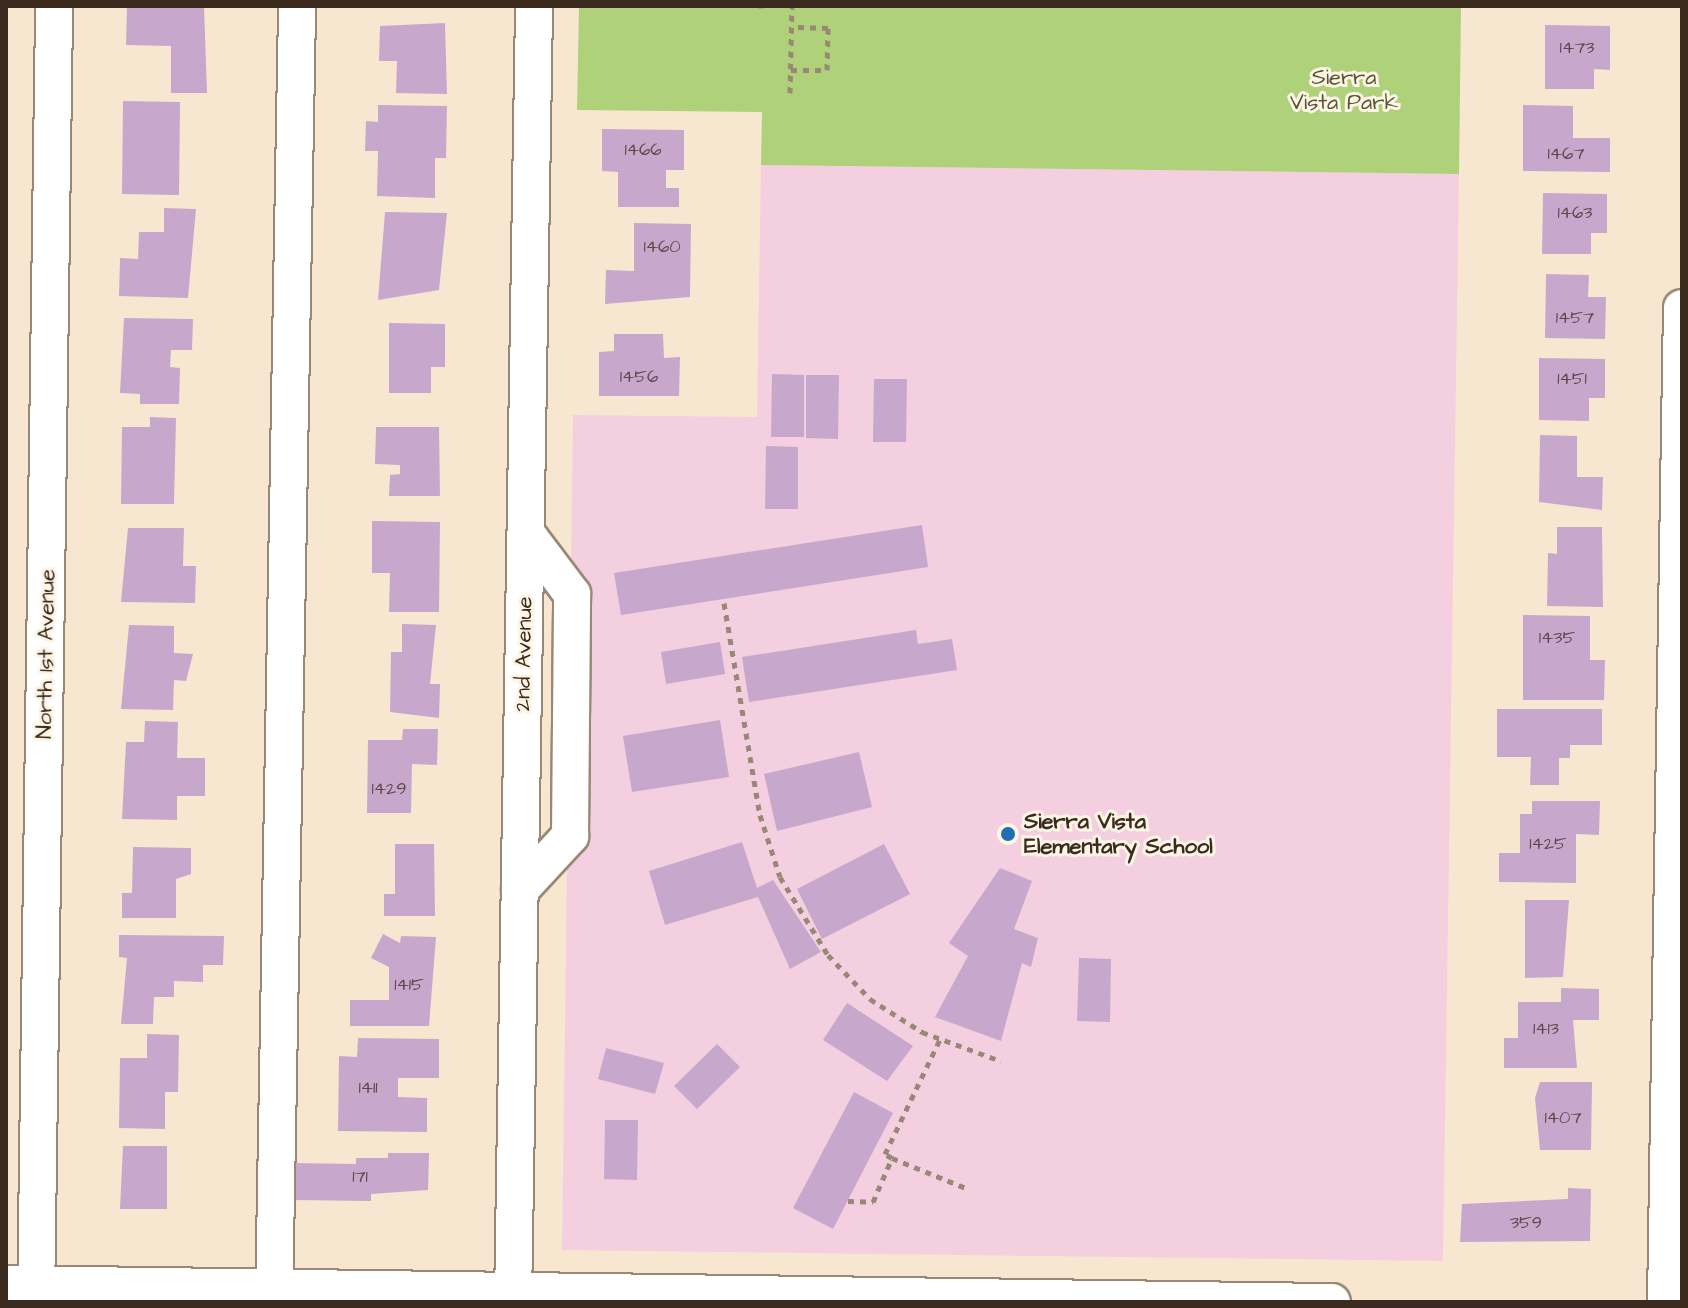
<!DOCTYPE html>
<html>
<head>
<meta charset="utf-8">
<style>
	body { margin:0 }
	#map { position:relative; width:1688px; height:1308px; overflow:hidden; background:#f8e7d0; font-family:"Architects Daughter",sans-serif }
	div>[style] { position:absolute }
	.built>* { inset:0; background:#f3cfe0 }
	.green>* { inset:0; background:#aed179 }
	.building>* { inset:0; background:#c8a7cd }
	.path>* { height:5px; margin-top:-2.5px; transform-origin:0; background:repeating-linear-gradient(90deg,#9a8877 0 6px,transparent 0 12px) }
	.roads { filter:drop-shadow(2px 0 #9a8877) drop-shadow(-2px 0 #9a8877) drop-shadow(0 2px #9a8877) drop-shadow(0 -2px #9a8877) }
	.minor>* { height:36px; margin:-18px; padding:0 18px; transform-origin:18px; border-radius:18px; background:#fff }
	.dots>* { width:22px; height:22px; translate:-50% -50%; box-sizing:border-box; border:4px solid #fcf5e5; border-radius:50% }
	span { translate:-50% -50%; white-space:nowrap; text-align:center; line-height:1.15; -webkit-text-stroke:6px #fcf5e5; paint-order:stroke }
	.number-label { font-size:18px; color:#5e494a }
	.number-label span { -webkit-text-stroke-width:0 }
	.park-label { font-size:22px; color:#585435 }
	.street-label { font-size:22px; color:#3b2a1e }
	.poi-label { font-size:22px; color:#3b2a1e; font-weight:700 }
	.left { translate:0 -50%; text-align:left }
	.frame { position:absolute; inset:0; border:8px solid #3b2a1e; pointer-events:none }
</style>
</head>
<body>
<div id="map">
	<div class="built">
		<i style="clip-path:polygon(761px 165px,1459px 174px,1443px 1261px,562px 1250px,573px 415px,757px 417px)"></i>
	</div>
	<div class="green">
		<i style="clip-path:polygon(579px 6px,1461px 6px,1459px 174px,761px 165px,762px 112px,577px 110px)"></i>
	</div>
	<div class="building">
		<i style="clip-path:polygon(127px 6px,204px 6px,207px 93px,171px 93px,171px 46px,126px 45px)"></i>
		<i style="clip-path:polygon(445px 23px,447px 94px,396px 93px,397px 61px,379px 61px,380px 26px)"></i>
		<i style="clip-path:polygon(1545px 25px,1610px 26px,1610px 70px,1594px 69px,1594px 89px,1545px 89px)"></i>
		<i style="clip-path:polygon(123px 101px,180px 102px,179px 195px,122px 194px)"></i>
		<i style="clip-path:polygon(378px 105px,447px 106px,446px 158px,435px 158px,435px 198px,377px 196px,378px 151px,365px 151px,366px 121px,378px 122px)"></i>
		<i style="clip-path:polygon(1523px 105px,1573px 106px,1573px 138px,1610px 138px,1610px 172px,1523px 171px)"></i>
		<i style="clip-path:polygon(602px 129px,684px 130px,684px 170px,666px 170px,666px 188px,679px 188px,679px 207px,618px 207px,618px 172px,602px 171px)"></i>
		<i style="clip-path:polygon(1543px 193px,1607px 194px,1607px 233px,1591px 233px,1591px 254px,1542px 254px)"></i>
		<i style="clip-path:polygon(164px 208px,196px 209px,188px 298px,119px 296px,120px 258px,138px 259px,139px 232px,164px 232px)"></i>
		<i style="clip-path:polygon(385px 212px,447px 213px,439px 290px,378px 300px)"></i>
		<i style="clip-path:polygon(634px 223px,691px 224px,690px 297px,605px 304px,606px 270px,634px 271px)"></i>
		<i style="clip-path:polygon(1546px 274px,1589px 275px,1588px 297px,1606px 297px,1605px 339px,1545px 338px)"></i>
		<i style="clip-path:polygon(124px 318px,193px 319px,192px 350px,171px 350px,170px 367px,180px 368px,179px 404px,140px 404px,140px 394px,120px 393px)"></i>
		<i style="clip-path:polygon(389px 323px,445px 324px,445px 367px,431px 367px,431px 393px,389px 393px)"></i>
		<i style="clip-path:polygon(614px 334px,663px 334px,664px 358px,680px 357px,679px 396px,599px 396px,599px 352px,614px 351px)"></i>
		<i style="clip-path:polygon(1539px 358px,1605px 359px,1605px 398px,1589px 398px,1589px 421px,1539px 420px)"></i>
		<i style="clip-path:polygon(772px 374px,804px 375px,804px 437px,771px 437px)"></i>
		<i style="clip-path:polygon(806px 375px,839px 375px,838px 439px,806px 438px)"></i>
		<i style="clip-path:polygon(874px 379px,907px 379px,906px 442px,873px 442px)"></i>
		<i style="clip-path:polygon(150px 417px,176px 418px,174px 504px,121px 504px,122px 427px,150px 427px)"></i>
		<i style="clip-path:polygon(376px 427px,439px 427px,440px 496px,389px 496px,390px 475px,400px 474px,400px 465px,375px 464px)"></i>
		<i style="clip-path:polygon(1540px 435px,1577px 436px,1577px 477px,1603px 477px,1602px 510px,1539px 502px)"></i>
		<i style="clip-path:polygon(766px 446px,798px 447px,798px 509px,765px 509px)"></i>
		<i style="clip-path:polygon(372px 521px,440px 522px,439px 612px,389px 612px,390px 573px,372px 573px)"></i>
		<i style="clip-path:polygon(922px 525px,928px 567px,621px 615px,614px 573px)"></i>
		<i style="clip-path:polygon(1557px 527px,1602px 527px,1603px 607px,1547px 606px,1548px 553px,1557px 554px)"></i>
		<i style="clip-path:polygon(128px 528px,184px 528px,183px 566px,196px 566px,195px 603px,121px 602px)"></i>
		<i style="clip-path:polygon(1523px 615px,1590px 616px,1590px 660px,1605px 660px,1604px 700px,1523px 700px)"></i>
		<i style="clip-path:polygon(402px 624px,436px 625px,430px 684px,440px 684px,439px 718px,390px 712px,391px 652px,402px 652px)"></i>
		<i style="clip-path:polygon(129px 625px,174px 626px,174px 653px,193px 654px,186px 681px,174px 680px,173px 710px,121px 709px)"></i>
		<i style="clip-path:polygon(916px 630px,918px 644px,952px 639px,957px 670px,749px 702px,742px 657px)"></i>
		<i style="clip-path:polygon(720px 642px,725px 674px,666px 684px,661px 652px)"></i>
		<i style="clip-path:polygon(1497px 709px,1602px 709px,1602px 745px,1570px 745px,1570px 758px,1559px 758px,1559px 785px,1530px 785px,1531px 757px,1497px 757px)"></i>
		<i style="clip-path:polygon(720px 720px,729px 777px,632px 792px,623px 736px)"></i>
		<i style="clip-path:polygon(145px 721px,178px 722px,177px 758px,205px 758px,205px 796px,177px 796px,177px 820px,122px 819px,126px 742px,144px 742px)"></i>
		<i style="clip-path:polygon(403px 729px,438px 729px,437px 765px,412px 764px,411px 813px,367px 813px,368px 740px,402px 740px)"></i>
		<i style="clip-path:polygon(859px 752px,872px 807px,777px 831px,764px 774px)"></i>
		<i style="clip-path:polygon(1532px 801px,1600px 801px,1599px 835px,1576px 834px,1576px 883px,1499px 882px,1499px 853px,1520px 853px,1520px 814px,1532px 814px)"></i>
		<i style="clip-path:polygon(742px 842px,757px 888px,773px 880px,821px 952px,790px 969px,758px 897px,665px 925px,649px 871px)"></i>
		<i style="clip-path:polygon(395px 844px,434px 844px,435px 916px,384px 916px,384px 894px,395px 894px)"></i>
		<i style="clip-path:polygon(884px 844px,910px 894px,822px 939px,797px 889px)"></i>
		<i style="clip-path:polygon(133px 847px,191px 848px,191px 874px,176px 879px,176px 918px,122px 918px,122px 893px,132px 893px)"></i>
		<i style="clip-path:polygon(1000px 868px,1032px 881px,1014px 929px,1038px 938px,1031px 967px,1022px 963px,1001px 1041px,935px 1017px,968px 956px,949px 943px)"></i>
		<i style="clip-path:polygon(1525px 900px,1569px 900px,1563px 977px,1525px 978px)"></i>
		<i style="clip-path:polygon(383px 934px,400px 943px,401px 936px,436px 937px,429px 1026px,350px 1026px,350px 1000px,389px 1000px,389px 967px,371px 958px)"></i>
		<i style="clip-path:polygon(119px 935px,224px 936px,223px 965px,203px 965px,203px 982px,174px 981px,174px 997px,154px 997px,153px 1024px,121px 1024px,127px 958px,119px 957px)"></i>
		<i style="clip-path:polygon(1079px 958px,1111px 959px,1110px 1022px,1077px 1021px)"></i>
		<i style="clip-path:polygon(1561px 988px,1599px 989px,1599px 1020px,1573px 1020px,1577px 1068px,1504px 1068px,1504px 1038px,1518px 1038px,1518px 1002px,1561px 1002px)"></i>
		<i style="clip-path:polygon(847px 1003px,913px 1046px,887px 1081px,823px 1040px)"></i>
		<i style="clip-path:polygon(147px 1034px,179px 1035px,178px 1092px,165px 1092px,165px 1129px,119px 1128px,120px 1058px,147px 1058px)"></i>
		<i style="clip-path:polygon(358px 1038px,439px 1039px,439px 1078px,398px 1078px,398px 1097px,427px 1098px,427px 1132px,338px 1131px,339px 1056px,357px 1057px)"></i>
		<i style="clip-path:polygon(717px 1044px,740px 1067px,697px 1109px,674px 1086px)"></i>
		<i style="clip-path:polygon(606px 1048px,664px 1063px,655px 1094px,598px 1079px)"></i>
		<i style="clip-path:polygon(1540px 1082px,1592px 1082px,1591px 1150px,1540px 1150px,1535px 1098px)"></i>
		<i style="clip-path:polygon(854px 1092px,893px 1113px,833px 1229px,793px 1208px)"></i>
		<i style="clip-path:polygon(605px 1120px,638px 1120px,637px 1180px,604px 1179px)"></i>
		<i style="clip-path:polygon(123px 1146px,167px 1146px,167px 1209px,120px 1209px)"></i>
		<i style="clip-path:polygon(388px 1153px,429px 1153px,428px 1190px,371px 1194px,371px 1201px,291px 1200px,292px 1163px,356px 1164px,356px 1158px,388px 1158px)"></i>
		<i style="clip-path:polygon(1568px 1188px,1591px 1189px,1590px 1241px,1460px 1242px,1462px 1204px,1568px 1199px)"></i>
	</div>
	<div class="path">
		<i style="left:761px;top:6px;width:2px;rotate:90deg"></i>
		<i style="left:791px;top:70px;width:36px"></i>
		<i style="left:827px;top:70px;width:42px;rotate:-88.6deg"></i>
		<i style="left:828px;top:28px;width:36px;rotate:-178deg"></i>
		<i style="left:790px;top:93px;width:87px;rotate:-88.7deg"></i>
		<i style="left:724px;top:603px;width:215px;rotate:80.4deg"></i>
		<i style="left:760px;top:815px;width:65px;rotate:72.1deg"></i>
		<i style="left:780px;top:877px;width:92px;rotate:58.4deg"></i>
		<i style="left:828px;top:955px;width:61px;rotate:46.3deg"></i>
		<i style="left:870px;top:999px;width:62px;rotate:32.4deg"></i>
		<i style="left:922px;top:1032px;width:84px;rotate:20.2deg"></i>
		<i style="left:892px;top:1158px;width:8px;rotate:-150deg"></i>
		<i style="left:885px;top:1154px;width:127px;rotate:-64.4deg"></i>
		<i style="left:848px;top:1201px;width:25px;rotate:2deg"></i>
		<i style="left:873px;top:1202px;width:48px;rotate:-66.6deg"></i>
		<i style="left:892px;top:1158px;width:80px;rotate:22.1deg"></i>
	</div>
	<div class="roads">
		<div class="minor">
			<i style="left:520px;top:890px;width:74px;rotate:-47.2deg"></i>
			<i style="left:570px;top:836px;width:242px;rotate:-89.5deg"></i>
			<i style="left:572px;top:594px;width:76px;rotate:-127deg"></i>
			<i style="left:6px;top:1284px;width:1326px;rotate:0.78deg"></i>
			<i style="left:36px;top:1302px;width:1296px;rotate:-89.2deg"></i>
			<i style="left:274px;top:1302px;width:1296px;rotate:-88.98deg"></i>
			<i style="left:513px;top:1302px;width:1296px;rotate:-89.07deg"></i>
			<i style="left:1666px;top:1302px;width:994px;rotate:-89.08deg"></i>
		</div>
	</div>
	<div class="dots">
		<i style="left:1008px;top:834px;background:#1f6fb2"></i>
	</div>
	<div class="number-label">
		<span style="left:1577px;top:48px">1473</span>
		<span style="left:643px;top:150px">1466</span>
		<span style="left:1566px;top:154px">1467</span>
		<span style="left:1575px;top:213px">1463</span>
		<span style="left:662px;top:247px">1460</span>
		<span style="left:1575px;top:318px">1457</span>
		<span style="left:639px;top:377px">1456</span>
		<span style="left:1572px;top:379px">1451</span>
		<span style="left:1557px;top:638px">1435</span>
		<span style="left:389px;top:789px">1429</span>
		<span style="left:1548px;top:844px">1425</span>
		<span style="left:409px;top:985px">1415</span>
		<span style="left:1546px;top:1029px">1413</span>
		<span style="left:368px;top:1088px">1411</span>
		<span style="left:1563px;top:1118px">1407</span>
		<span style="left:360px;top:1177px">171</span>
		<span style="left:1526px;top:1223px">359</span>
	</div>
	<div class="park-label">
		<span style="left:1344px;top:90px">Sierra<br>Vista Park</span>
	</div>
	<div class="street-label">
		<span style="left:46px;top:654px;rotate:-89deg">North 1st Avenue</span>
		<span style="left:524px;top:654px;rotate:-89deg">2nd Avenue</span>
	</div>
	<div class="poi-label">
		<span class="left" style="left:1024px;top:834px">Sierra Vista<br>Elementary School</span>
	</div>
	<div class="frame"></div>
</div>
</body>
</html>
